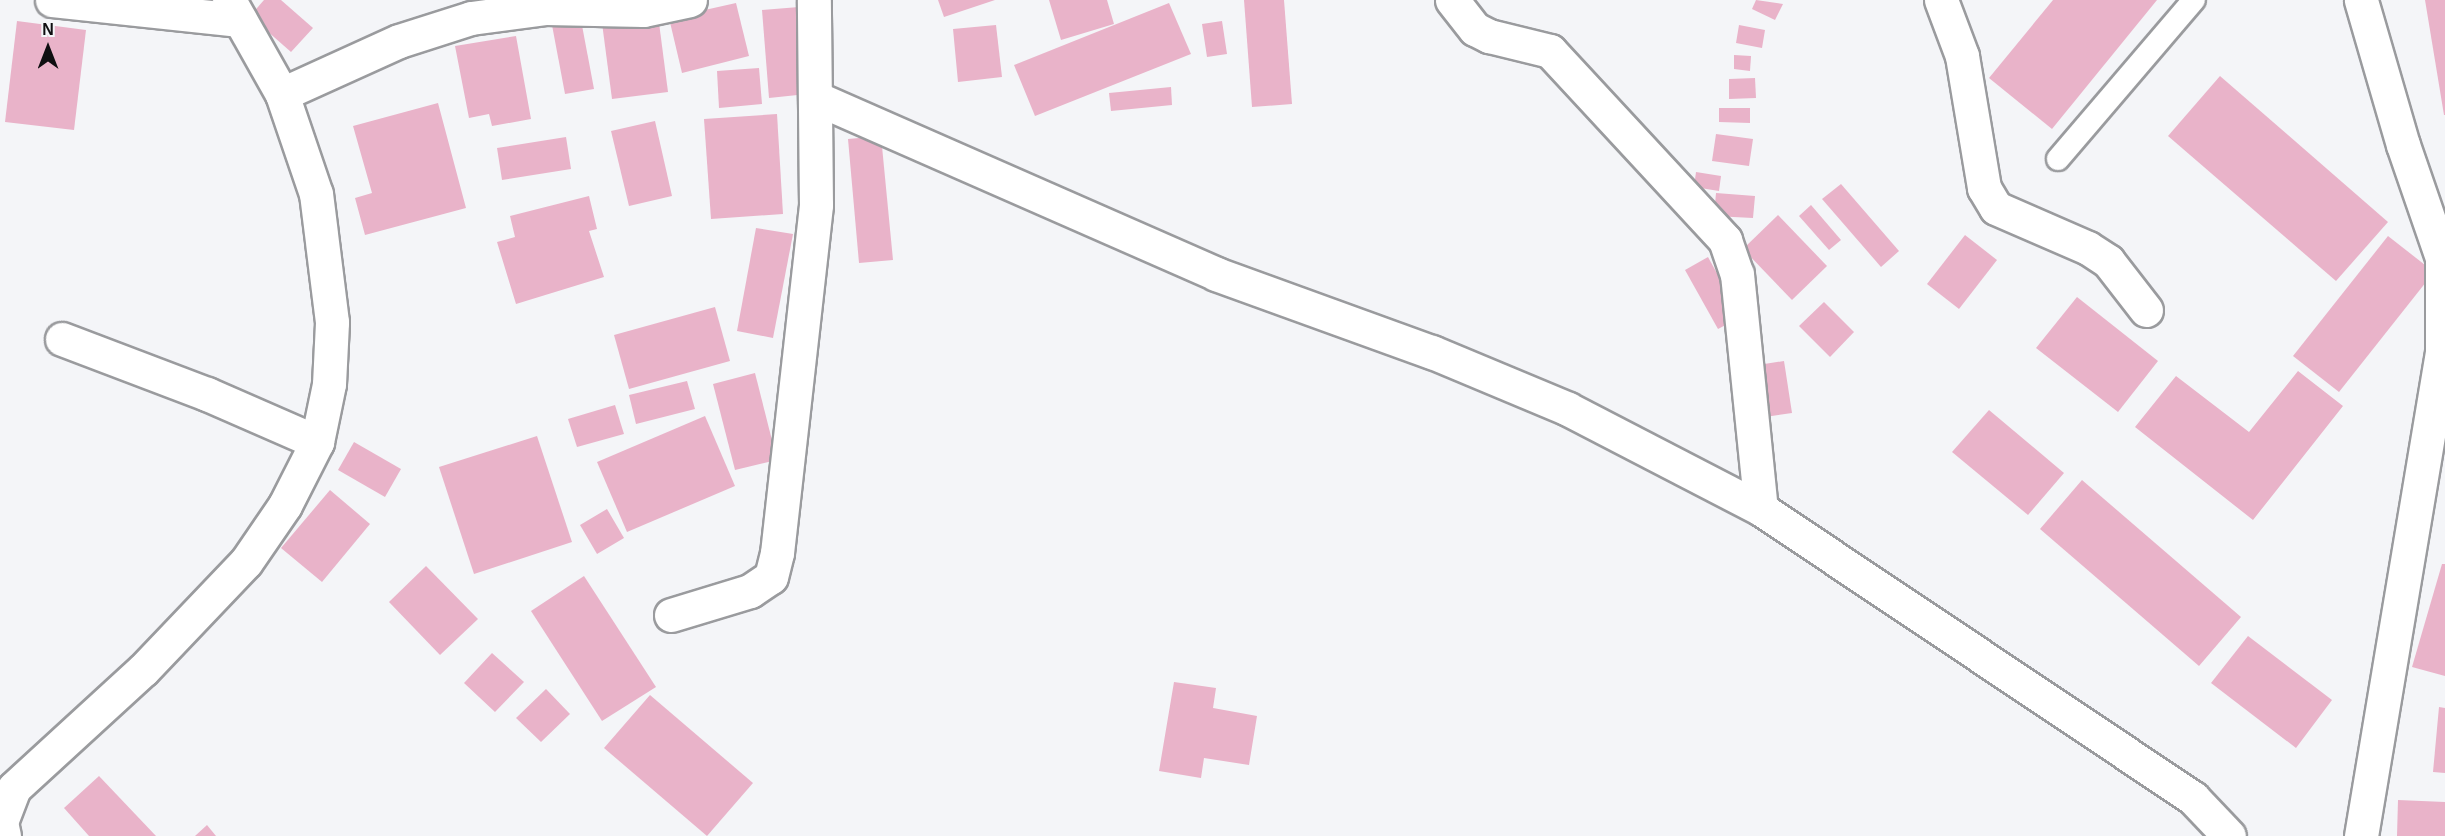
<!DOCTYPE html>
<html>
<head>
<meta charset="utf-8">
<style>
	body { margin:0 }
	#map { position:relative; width:2445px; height:836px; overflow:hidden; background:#f4f5f8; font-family:Helvetica,sans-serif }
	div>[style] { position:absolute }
	.building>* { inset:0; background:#e9b3c9 }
	.roads { filter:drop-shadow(2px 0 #9a9b9e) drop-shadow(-2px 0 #9a9b9e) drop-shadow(0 2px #9a9b9e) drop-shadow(0 -2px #9a9b9e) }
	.service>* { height:22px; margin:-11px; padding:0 11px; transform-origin:11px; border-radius:11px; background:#fff }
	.minor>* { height:33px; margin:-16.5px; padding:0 16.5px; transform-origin:16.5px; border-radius:16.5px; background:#fff }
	span { translate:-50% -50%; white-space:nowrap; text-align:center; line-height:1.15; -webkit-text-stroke:6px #f4f5f8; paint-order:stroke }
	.north { position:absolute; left:18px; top:18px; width:60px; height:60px; -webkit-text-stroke:4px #f4f5f8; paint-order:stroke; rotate:0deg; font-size:16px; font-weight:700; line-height:24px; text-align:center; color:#0f0f11 }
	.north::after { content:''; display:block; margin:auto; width:21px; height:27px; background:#0f0f11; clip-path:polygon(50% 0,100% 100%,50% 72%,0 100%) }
</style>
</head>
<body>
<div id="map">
	<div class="building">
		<i style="clip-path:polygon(264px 0,281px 0,313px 28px,291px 52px,250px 16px)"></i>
		<i style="clip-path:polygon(938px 0,995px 0,944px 17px)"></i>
		<i style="clip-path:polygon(1049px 0,1107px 0,1114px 24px,1061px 40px)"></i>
		<i style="clip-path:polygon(1244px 0,1284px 0,1292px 104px,1252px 107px)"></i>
		<i style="clip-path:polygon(1756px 0,1783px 4px,1775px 20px,1752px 9px)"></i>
		<i style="clip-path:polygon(2053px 0,2157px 0,2052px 129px,1989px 78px)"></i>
		<i style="clip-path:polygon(2425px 0,2445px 0,2445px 115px,2444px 115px)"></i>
		<i style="clip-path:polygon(736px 3px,749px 56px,682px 73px,669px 18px)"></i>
		<i style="clip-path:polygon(1169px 3px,1191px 54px,1035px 116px,1014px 65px)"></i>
		<i style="clip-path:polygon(799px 7px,807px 94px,769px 98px,762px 10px)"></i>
		<i style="clip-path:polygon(658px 15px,668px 92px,612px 99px,602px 23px)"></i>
		<i style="clip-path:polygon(581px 20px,594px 89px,565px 94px,552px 25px)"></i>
		<i style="clip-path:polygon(17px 21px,86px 30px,74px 130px,5px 122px)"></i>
		<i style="clip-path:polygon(1222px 21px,1227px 54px,1207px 57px,1202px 24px)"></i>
		<i style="clip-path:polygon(996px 25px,1002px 77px,958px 82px,953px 29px)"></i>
		<i style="clip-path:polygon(1739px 25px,1765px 30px,1762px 48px,1736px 43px)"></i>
		<i style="clip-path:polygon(516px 36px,531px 119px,492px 126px,489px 114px,469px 118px,455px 46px)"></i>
		<i style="clip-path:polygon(1734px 55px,1751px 56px,1750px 71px,1734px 69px)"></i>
		<i style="clip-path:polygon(759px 68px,762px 104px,719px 108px,717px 71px)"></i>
		<i style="clip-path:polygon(2220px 76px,2388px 222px,2336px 281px,2168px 136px)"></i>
		<i style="clip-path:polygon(1755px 78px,1756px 98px,1729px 99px,1729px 79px)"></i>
		<i style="clip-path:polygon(1171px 87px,1172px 105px,1111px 111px,1109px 93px)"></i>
		<i style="clip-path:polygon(438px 103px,466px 208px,365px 235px,355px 198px,372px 193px,353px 126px)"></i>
		<i style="clip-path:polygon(1719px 108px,1750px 108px,1750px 123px,1719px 122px)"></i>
		<i style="clip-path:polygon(777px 114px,783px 214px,711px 219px,704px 119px)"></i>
		<i style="clip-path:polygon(655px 121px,672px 196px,629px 206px,611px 131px)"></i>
		<i style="clip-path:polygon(1716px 134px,1753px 139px,1749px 166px,1712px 161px)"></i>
		<i style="clip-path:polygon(881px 136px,893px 260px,859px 263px,848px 139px)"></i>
		<i style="clip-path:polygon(566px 137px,571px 169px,502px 180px,497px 148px)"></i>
		<i style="clip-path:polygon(1696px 172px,1721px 176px,1719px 191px,1694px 187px)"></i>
		<i style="clip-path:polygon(1841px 184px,1899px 251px,1881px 267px,1822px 199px)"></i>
		<i style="clip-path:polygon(1716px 193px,1755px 196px,1753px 218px,1714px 216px)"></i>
		<i style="clip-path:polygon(589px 196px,597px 229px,589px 231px,604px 277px,516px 304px,497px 242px,515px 237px,510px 216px)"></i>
		<i style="clip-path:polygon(1811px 205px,1841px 240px,1829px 250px,1799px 216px)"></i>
		<i style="clip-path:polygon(1778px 215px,1827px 266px,1792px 300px,1743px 249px)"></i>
		<i style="clip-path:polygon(756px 228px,793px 234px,773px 338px,737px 331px)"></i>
		<i style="clip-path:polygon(1965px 235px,1997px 260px,1959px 309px,1927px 284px)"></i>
		<i style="clip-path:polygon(2388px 236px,2434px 272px,2339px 392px,2293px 356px)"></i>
		<i style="clip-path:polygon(1708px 257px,1741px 317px,1718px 329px,1685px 270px)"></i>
		<i style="clip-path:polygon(2077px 297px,2158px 361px,2118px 412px,2036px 348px)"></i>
		<i style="clip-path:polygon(1824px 302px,1854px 332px,1830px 357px,1799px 326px)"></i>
		<i style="clip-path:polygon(715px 307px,730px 361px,629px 389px,614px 335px)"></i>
		<i style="clip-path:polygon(1784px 361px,1792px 413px,1765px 417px,1758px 365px)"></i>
		<i style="clip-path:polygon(2298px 371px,2343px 406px,2253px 520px,2135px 427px,2176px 376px,2249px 432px)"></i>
		<i style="clip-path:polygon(755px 373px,777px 460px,735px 470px,713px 384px)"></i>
		<i style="clip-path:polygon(687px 381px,695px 409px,636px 424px,629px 395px)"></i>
		<i style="clip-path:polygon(615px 405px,624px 434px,577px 447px,568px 419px)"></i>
		<i style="clip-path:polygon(1989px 410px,2064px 473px,2028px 515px,1952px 452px)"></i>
		<i style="clip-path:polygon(705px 416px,735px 486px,627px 532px,597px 462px)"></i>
		<i style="clip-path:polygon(537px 436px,572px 542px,474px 574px,439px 467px)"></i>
		<i style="clip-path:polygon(354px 442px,401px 469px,385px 497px,338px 470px)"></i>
		<i style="clip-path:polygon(2082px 480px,2241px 617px,2199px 666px,2040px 529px)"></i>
		<i style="clip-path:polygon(330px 490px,370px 524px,322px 582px,281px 548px)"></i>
		<i style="clip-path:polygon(607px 509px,624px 538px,597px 554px,580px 525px)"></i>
		<i style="clip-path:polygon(2442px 564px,2445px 564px,2445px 676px,2412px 667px)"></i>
		<i style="clip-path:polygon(426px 566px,478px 619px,440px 655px,389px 602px)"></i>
		<i style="clip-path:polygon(584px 576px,656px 687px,602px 721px,531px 611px)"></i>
		<i style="clip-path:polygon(2248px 636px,2332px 700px,2296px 748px,2211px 683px)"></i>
		<i style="clip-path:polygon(492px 653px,524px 682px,495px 712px,464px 683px)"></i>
		<i style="clip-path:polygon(1174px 682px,1216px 688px,1213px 708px,1257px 716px,1249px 765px,1204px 758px,1201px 778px,1159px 771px)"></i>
		<i style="clip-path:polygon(546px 689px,570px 714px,541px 742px,516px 718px)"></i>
		<i style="clip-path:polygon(650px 695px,753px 783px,707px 836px,604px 748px)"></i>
		<i style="clip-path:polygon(2439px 707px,2445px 708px,2445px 773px,2433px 772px)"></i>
		<i style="clip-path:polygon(99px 776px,156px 836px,89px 836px,64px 808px)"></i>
		<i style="clip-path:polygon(2398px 800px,2445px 802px,2445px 836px,2397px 836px)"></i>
		<i style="clip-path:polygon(207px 825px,216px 836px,195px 836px)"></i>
	</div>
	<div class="roads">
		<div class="service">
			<i style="left:2058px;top:159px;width:209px;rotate:-49.5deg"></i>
		</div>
		<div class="minor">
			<i style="left:52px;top:0;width:189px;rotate:6.1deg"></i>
			<i style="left:1452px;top:0;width:37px;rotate:52deg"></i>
			<i style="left:1475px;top:29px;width:16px;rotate:27deg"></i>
			<i style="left:1489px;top:36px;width:63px;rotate:13.8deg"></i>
			<i style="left:1550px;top:51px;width:258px;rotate:47.2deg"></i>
			<i style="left:1725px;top:240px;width:36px;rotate:71deg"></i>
			<i style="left:1737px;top:274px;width:236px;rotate:84.2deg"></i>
			<i style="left:1941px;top:0;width:60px;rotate:69.4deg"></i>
			<i style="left:1962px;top:56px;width:134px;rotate:80.5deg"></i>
			<i style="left:1984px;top:188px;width:23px;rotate:59deg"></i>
			<i style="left:1996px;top:208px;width:100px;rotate:23.5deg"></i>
			<i style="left:2088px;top:248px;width:24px;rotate:33deg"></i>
			<i style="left:2108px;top:261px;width:62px;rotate:52.2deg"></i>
			<i style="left:282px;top:94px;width:128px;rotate:-24.4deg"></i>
			<i style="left:399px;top:41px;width:76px;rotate:-17.7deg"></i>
			<i style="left:471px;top:18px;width:76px;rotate:-7.6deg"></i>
			<i style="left:546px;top:8px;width:97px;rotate:1.2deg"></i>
			<i style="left:643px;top:10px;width:48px;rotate:-12deg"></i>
			<i style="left:816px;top:98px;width:437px;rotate:23.7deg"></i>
			<i style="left:1216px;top:274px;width:230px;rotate:19.9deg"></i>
			<i style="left:1432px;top:352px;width:147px;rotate:22.7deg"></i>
			<i style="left:1568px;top:409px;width:217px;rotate:27.4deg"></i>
			<i style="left:1761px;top:509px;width:520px;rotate:33.78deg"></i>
			<i style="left:2193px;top:798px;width:52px;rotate:46.5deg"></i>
			<i style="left:62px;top:339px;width:155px;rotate:20.8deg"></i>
			<i style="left:207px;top:394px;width:120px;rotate:23.6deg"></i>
			<i style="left:671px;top:615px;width:83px;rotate:-16.9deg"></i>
			<i style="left:750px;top:591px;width:25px;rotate:-34deg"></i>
			<i style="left:771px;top:577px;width:25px;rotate:-76deg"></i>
			<i style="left:777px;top:553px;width:350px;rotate:-83.6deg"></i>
			<i style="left:816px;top:205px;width:205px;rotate:-90.6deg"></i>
			<i style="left:4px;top:836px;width:14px;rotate:-102deg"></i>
			<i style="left:1px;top:822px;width:36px;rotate:-69deg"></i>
			<i style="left:14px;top:788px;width:175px;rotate:-42.5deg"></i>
			<i style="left:143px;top:670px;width:149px;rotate:-46.4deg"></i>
			<i style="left:246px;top:562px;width:69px;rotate:-55.6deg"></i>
			<i style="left:285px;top:505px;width:71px;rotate:-63.1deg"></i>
			<i style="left:317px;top:442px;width:59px;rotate:-78.3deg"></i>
			<i style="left:329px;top:384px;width:62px;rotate:-87.2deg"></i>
			<i style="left:332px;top:322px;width:129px;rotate:-97.1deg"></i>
			<i style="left:316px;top:194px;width:106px;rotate:-108.8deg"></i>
			<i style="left:282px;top:94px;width:108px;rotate:-119.4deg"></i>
			<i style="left:2361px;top:836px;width:489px;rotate:-80.5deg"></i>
			<i style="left:2442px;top:354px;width:96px;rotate:-90deg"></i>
			<i style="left:2442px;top:258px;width:120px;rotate:-109deg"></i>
			<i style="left:2403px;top:145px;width:151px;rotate:-106.2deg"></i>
		</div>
	</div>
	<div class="north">N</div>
</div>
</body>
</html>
